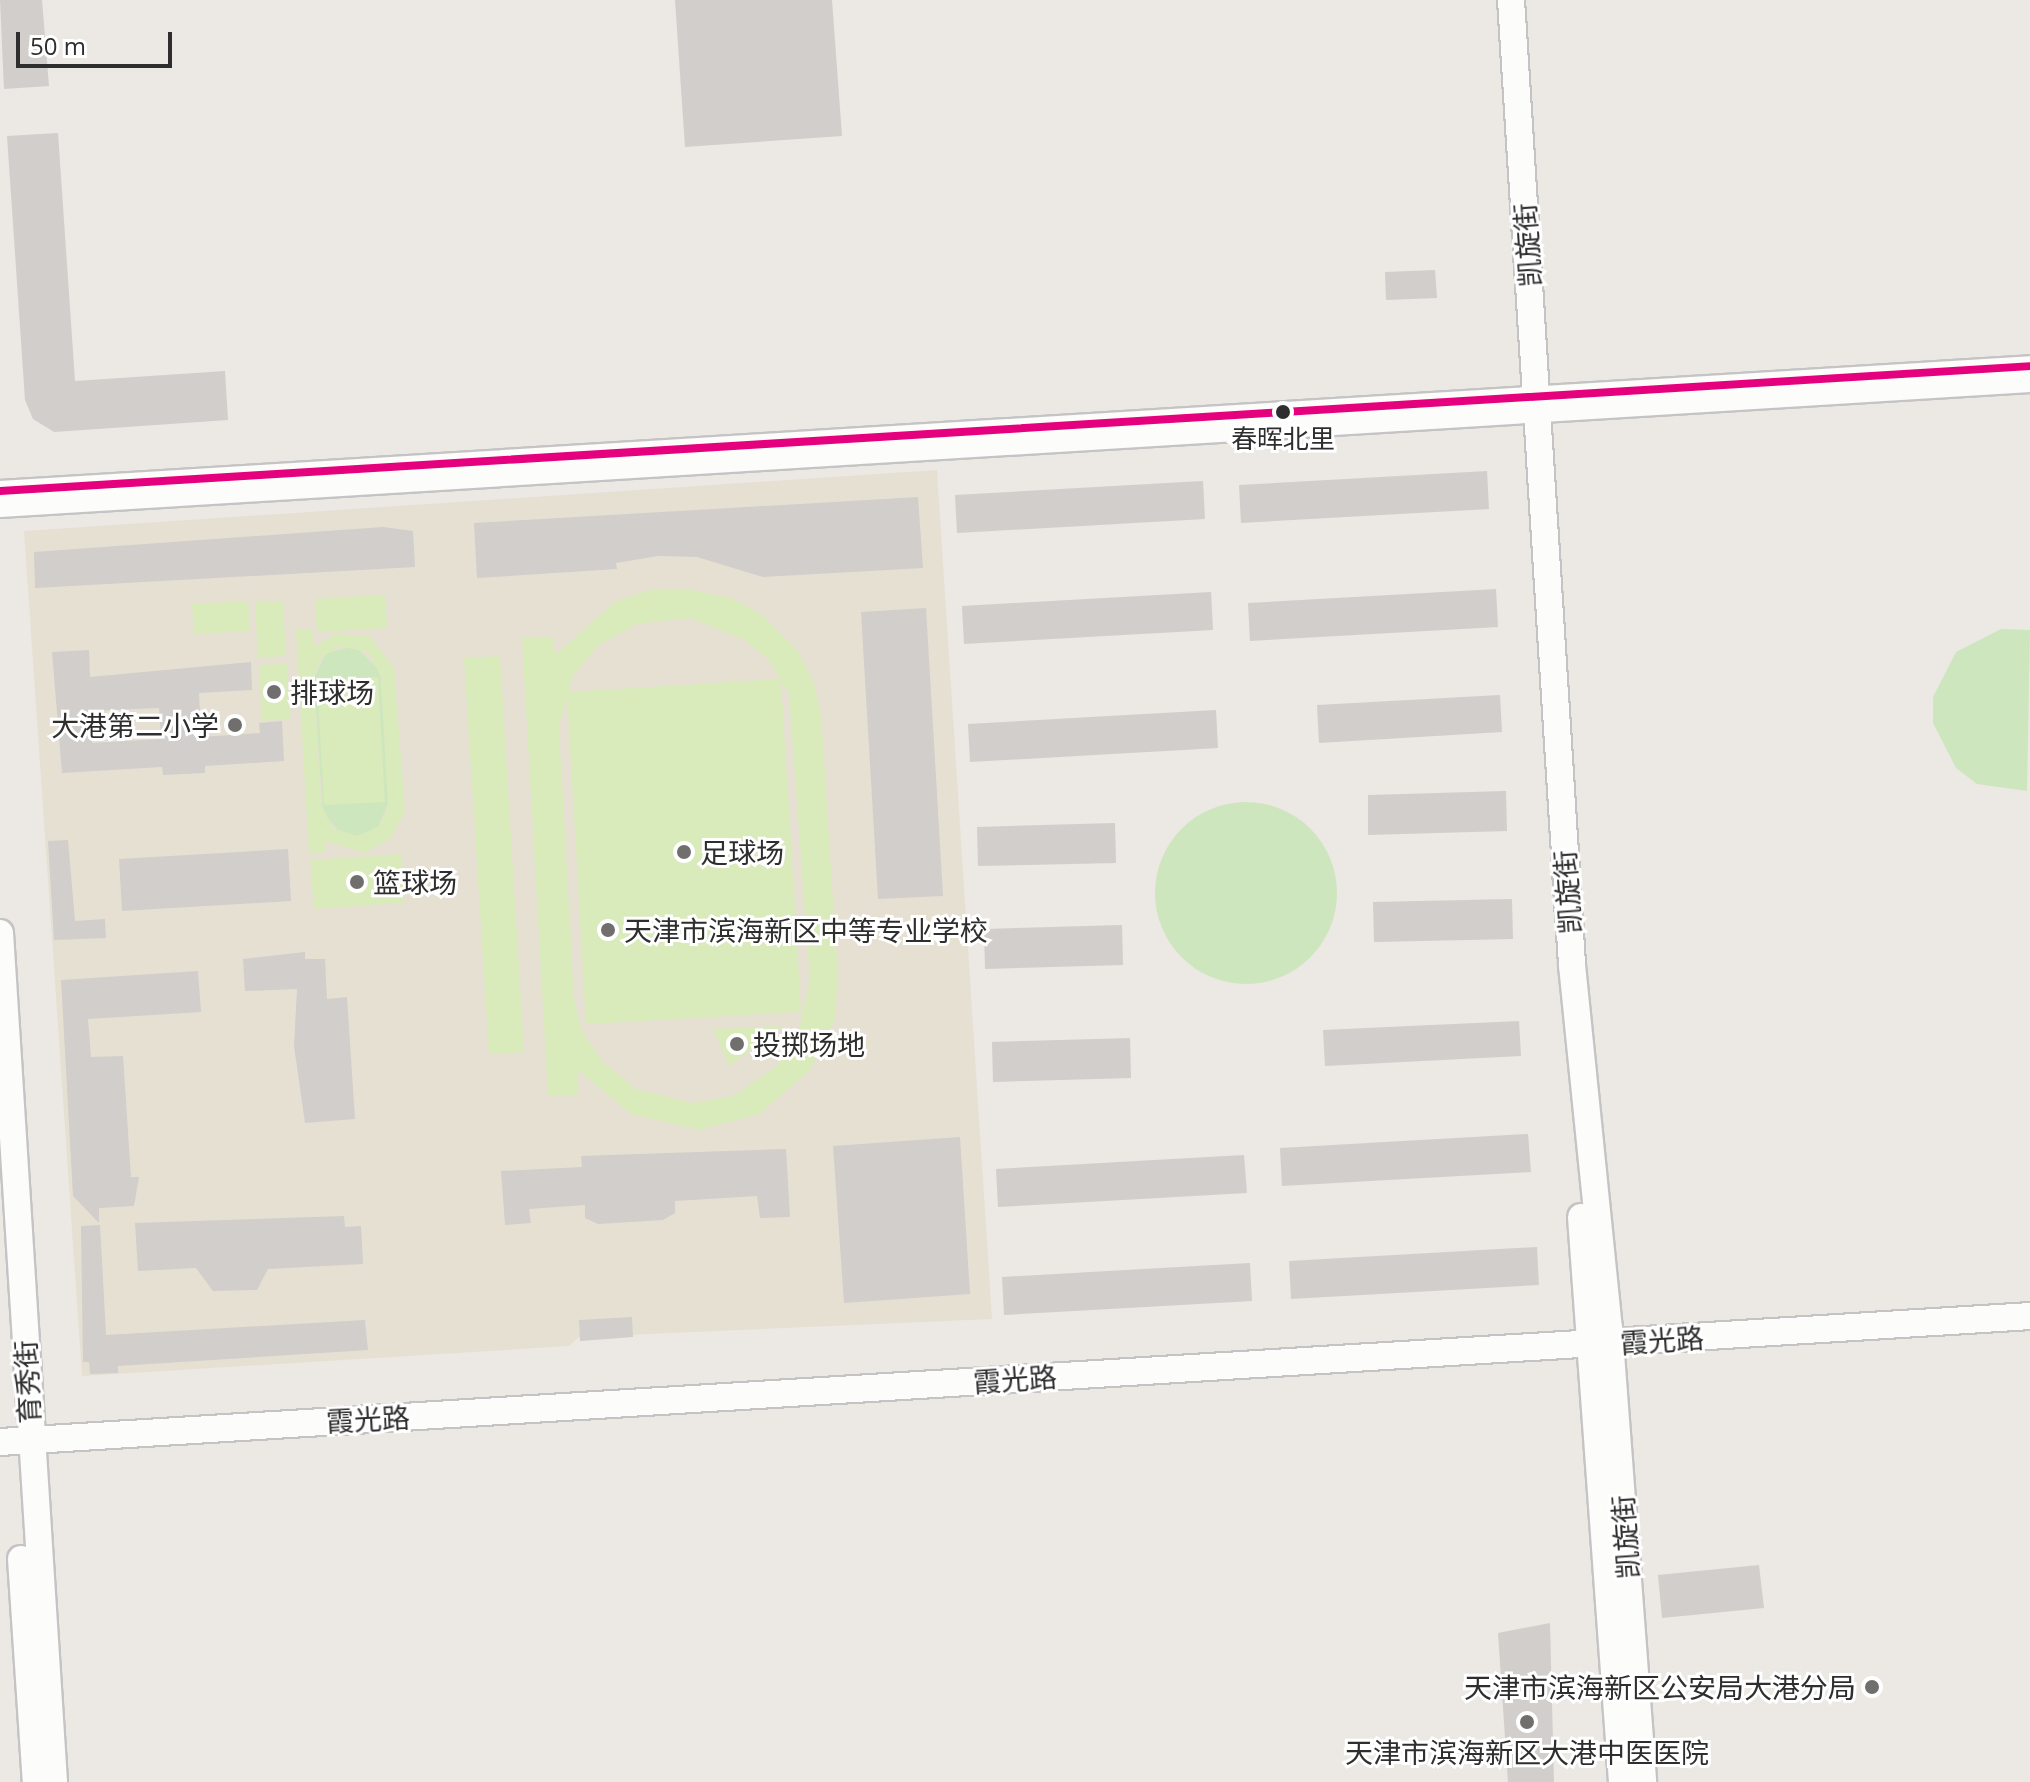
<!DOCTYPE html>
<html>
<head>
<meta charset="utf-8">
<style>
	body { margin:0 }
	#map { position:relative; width:2030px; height:1782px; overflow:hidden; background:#ece8e4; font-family:"Open Sans","Noto Sans SC",sans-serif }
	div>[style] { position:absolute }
	.education>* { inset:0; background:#e6e0d3 }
	.green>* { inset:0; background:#cee6be }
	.round { border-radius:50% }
	.pitch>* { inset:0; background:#d9eabb }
	.building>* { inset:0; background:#d1cecb }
	.roads { filter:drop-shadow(2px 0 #c5c4c5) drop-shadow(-2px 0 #c5c4c5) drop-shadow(0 2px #c5c4c5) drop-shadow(0 -2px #c5c4c5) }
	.street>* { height:20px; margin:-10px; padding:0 10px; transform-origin:10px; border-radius:10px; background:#fcfcfb }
	.secondary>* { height:26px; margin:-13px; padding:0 13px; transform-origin:13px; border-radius:13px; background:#fcfcfb }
	.bus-1>* { height:8px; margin:-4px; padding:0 4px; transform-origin:4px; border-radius:4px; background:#e5007d }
	.dots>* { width:22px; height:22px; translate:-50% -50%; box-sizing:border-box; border:4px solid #fff; border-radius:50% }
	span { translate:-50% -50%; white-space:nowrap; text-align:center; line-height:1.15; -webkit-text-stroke:6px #fff; paint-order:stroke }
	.bus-label { font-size:26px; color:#2e2e2e }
	.street-label { font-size:28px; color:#2e2e2e }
	.poi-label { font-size:28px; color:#2e2e2e }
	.left { translate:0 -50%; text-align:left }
	.right { translate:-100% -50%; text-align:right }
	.scale { position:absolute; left:16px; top:32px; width:156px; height:36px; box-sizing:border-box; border:4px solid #2e2e2e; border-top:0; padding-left:10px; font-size:24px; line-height:28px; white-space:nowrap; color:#2e2e2e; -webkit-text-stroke:6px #fff; paint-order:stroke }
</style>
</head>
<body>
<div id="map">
	<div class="education">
		<i style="clip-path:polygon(937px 470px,992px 1319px,579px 1337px,569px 1346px,82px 1376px,24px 531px)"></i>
	</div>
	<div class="green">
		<i style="clip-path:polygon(2001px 629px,2030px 630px,2027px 791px,1977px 784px,1956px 768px,1933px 723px,1933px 697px,1956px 652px)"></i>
		<i style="clip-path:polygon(355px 646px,380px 671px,389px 802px,378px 827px,357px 836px,341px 833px,323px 814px,314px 678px,326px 653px)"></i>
		<i class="round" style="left:1155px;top:802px;width:182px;height:182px"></i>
	</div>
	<div class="pitch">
		<i style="clip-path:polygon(evenodd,688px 589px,731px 598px,762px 615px,797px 650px,813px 680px,821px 713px,838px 978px,835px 1019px,809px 1071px,759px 1114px,699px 1130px,631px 1114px,577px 1069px,578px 1095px,548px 1095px,522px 638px,553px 637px,555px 655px,615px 602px,649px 590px,688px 589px,690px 618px,743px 639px,768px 659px,789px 693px,810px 981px,797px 1038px,777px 1066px,734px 1096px,692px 1103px,636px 1089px,603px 1062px,582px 1031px,574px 999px,559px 726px,573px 675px,599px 645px,637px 624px,690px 618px)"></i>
		<i style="clip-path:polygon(385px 595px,387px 628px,317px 632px,315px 599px)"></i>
		<i style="clip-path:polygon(248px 601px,250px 631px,194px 634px,192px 604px)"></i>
		<i style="clip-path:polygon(283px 601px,286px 656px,258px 658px,255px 602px)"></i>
		<i style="clip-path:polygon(evenodd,312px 629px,314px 647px,335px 634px,369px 636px,394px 667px,405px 812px,390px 839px,364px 853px,326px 841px,326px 852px,309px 854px,296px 630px,312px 629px,340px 646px,369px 653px,381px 677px,388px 808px,378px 827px,357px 836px,333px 828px,321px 805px,314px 678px,321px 658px,340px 646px)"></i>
		<i style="clip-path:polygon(500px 656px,524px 1052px,489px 1054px,464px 658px)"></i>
		<i style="clip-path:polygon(287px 663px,290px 719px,262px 721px,259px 665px)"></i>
		<i style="clip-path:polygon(378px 677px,385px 802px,324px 805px,317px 680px)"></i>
		<i style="clip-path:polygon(781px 679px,801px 1012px,586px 1024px,567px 692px)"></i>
		<i style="clip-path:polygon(401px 854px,404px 903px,314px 909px,310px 860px)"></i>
		<i style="clip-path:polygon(781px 1026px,729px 1066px,713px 1029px)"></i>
	</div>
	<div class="building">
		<i style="clip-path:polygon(0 0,42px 0,49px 86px,4px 89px)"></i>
		<i style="clip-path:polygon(675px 0,832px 0,842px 136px,685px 147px)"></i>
		<i style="clip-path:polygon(58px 133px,75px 381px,225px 371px,228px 420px,54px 432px,33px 419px,25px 400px,7px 136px)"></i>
		<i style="clip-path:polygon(1435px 270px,1437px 298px,1386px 300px,1385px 272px)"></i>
		<i style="clip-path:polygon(1487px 471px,1489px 509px,1241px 523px,1239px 485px)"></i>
		<i style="clip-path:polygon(1203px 481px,1205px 519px,957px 533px,955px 495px)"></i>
		<i style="clip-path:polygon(918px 497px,923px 568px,763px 577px,697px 557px,658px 556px,616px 563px,617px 569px,477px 578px,474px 523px)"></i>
		<i style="clip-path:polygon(383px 527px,413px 531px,415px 567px,35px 588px,34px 552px)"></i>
		<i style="clip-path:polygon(1496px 589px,1498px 627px,1250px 641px,1248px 603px)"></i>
		<i style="clip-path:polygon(1211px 592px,1213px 630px,964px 644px,962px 606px)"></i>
		<i style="clip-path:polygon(926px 608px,943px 896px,878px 899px,861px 612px)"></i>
		<i style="clip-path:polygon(evenodd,89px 650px,90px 677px,251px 662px,252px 690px,199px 693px,201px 737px,260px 733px,259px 723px,282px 721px,284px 761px,205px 766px,205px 773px,163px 775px,162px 767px,62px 773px,52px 652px,89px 650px,159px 708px,161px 739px,92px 743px,91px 711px,159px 708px)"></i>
		<i style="clip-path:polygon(1500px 695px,1502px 732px,1319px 743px,1317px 705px)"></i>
		<i style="clip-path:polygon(1216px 710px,1218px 748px,970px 762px,968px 724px)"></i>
		<i style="clip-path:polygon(1506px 791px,1507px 831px,1368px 835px,1368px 795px)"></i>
		<i style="clip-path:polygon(1115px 823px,1116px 863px,978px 866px,977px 827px)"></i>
		<i style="clip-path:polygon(68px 840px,75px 921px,105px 919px,106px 938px,54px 940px,48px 841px)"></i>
		<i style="clip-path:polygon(288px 849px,291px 901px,122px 911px,119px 859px)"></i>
		<i style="clip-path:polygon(1512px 899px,1513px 939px,1374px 942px,1373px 902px)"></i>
		<i style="clip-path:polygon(1122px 925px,1123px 965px,985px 969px,984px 929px)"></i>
		<i style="clip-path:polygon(305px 952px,305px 959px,325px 959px,327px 999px,347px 997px,355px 1119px,305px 1123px,294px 1046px,297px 989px,245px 991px,243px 959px)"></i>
		<i style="clip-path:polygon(198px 971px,201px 1012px,88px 1019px,91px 1057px,123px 1056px,131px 1177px,139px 1177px,134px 1206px,99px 1208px,99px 1223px,73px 1196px,61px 980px)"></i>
		<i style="clip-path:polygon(1519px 1021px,1521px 1056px,1325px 1066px,1323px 1030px)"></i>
		<i style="clip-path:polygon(1130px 1038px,1131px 1078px,993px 1082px,992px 1042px)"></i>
		<i style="clip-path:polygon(1528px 1134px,1531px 1172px,1282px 1186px,1280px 1148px)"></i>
		<i style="clip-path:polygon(960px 1137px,970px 1294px,844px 1303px,833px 1146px)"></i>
		<i style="clip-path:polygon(786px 1149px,790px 1217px,760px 1218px,757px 1196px,675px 1201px,675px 1213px,663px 1220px,598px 1224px,585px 1218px,585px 1205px,529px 1209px,531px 1223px,505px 1225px,501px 1171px,582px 1167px,581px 1156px)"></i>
		<i style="clip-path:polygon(1244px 1155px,1247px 1193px,998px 1207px,996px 1169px)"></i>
		<i style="clip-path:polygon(344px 1216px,345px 1227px,361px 1226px,363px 1264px,268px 1269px,257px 1290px,213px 1291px,196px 1268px,138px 1271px,135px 1223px)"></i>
		<i style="clip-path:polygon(100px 1225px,106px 1335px,365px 1320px,368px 1350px,118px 1366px,118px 1373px,90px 1374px,89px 1362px,83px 1362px,81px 1226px)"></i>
		<i style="clip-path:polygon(1537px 1247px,1539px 1285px,1291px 1299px,1289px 1261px)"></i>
		<i style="clip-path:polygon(1250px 1263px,1252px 1301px,1004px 1315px,1002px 1277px)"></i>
		<i style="clip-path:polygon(632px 1317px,633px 1337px,580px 1341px,579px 1320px)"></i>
		<i style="clip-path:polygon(1759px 1565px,1764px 1608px,1662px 1618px,1658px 1575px)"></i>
		<i style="clip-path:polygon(1550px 1623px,1554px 1782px,1508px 1782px,1498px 1633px)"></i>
	</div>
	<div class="roads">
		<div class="street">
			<i style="left:0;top:491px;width:2034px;rotate:-3.52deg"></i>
			<i style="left:0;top:507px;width:2034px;rotate:-3.52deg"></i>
		</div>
		<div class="secondary">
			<i style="left:1511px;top:0;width:967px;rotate:86.38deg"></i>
			<i style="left:1572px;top:965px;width:364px;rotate:84.2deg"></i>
			<i style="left:1609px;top:1327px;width:456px;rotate:85.7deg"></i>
			<i style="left:0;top:933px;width:851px;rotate:86.36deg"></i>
			<i style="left:1581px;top:1217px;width:566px;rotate:85.85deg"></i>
			<i style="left:0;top:1442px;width:2034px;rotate:-3.55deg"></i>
			<i style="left:21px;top:1559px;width:224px;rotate:86.2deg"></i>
		</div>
	</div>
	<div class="bus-1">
		<i style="left:0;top:491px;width:2034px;rotate:-3.52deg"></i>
	</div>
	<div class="dots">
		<i style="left:1283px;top:412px;background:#2e2e2e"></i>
		<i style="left:274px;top:692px;background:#706f6e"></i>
		<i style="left:235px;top:725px;background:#706f6e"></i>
		<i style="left:684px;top:852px;background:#706f6e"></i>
		<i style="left:357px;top:882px;background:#706f6e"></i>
		<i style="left:608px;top:930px;background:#706f6e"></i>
		<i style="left:737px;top:1044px;background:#706f6e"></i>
		<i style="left:1872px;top:1687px;background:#706f6e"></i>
		<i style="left:1527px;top:1722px;background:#706f6e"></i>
	</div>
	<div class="bus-label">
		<span style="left:1283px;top:439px">春晖北里</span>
	</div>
	<div class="street-label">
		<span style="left:1527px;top:245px;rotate:-94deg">凯旋街</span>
		<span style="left:1567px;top:892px;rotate:-94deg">凯旋街</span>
		<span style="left:1662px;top:1340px;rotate:-4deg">霞光路</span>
		<span style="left:1015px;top:1379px;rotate:-4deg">霞光路</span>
		<span style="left:27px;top:1382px;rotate:-93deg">育秀街</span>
		<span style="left:368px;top:1419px;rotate:-3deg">霞光路</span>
		<span style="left:1625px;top:1537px;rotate:-94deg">凯旋街</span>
	</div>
	<div class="poi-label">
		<span class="left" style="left:290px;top:692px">排球场</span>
		<span class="right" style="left:219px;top:725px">大港第二小学</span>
		<span class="left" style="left:700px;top:852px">足球场</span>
		<span class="left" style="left:373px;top:882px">篮球场</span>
		<span class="left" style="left:624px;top:930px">天津市滨海新区中等专业学校</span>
		<span class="left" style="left:753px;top:1044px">投掷场地</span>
		<span class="right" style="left:1856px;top:1687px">天津市滨海新区公安局大港分局</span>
		<span style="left:1527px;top:1752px">天津市滨海新区大港中医医院</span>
	</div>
	<div class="scale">50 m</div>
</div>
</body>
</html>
